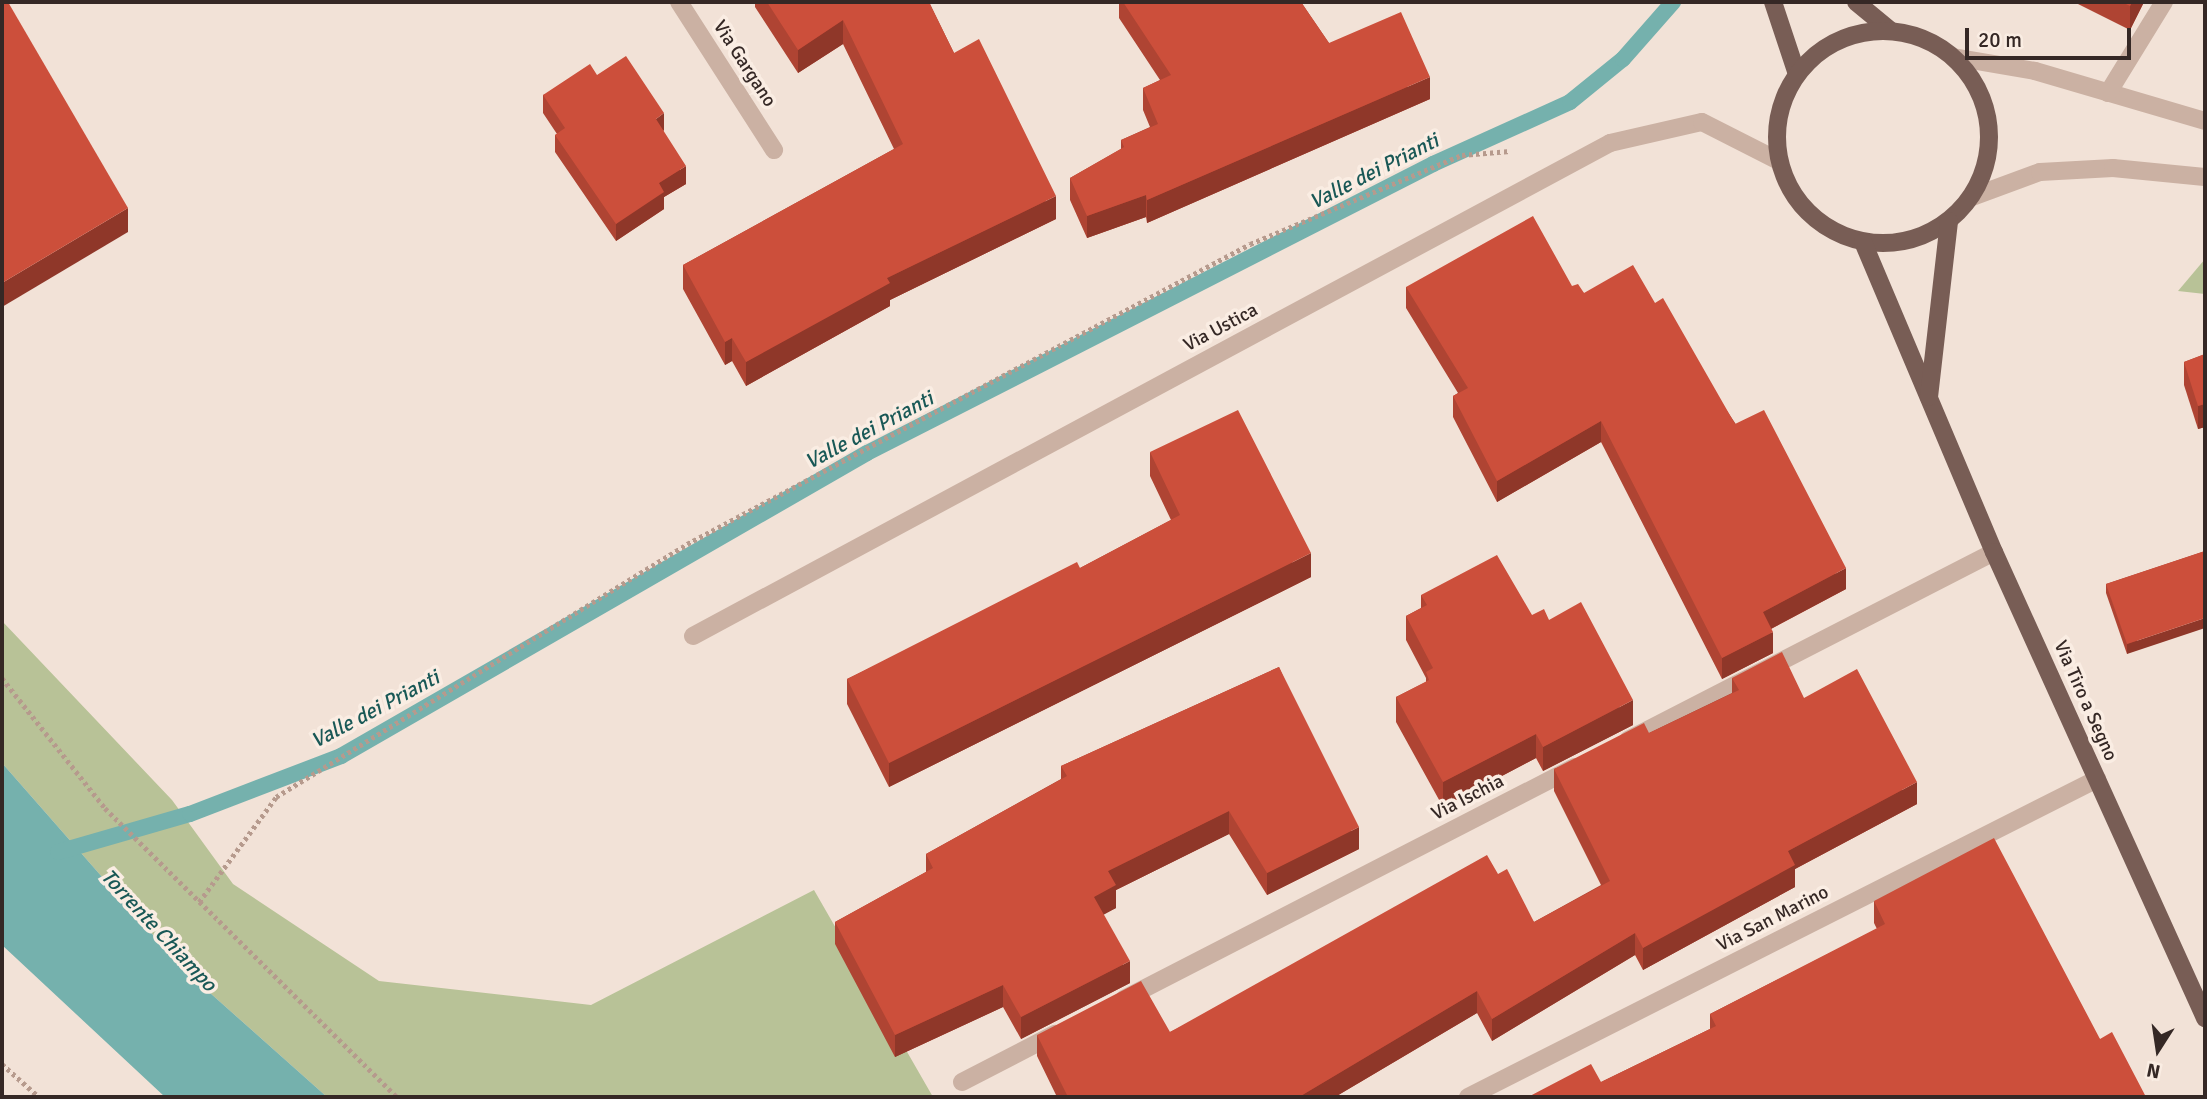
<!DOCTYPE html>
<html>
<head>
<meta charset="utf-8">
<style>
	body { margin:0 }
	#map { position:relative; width:2207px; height:1099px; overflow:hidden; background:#f2e2d7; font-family:Signika,sans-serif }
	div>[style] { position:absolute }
	.green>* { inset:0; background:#b8c297 }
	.water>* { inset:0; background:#75b1ad }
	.stream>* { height:16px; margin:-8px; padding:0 8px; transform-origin:8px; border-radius:8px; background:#75b1ad }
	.path>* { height:4.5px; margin-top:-2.25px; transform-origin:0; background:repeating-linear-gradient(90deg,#b69a8d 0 3.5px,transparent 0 7px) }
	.minor>* { height:18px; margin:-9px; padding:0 9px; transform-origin:9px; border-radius:9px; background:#cbb1a3 }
	.major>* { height:18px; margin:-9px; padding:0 9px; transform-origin:9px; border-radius:9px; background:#785d55 }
	.major>.ring { margin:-9px; padding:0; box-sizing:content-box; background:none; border:18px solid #785d55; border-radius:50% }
	.wall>* { inset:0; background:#af4433 }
	.shaded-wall>* { inset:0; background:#8f3729 }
	.building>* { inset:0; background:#cc4f3b }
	span { translate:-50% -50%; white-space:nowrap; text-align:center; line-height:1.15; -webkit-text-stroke:7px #faede3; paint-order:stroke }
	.street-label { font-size:19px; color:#352825 }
	.water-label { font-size:21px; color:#195856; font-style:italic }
	.frame { position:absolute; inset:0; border:4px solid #352825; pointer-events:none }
	.north { position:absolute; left:2123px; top:1015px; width:70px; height:70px; -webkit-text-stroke:5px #faede3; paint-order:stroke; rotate:192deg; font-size:19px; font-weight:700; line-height:28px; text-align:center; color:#352825 }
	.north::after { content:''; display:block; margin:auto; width:24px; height:32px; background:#352825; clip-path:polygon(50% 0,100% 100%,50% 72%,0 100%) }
	.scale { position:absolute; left:1965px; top:28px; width:166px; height:32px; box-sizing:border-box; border:4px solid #352825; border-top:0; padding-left:9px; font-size:21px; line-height:24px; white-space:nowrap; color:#352825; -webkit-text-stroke:5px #faede3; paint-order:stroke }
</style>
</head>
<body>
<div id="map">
	<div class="green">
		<i style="clip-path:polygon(2205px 259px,2205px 294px,2178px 291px)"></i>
		<i style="clip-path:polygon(2px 621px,172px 800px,233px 884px,379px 981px,591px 1005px,814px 890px,933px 1097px,327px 1097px,182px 968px,2px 763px)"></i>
	</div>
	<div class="water">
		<i style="clip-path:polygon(2px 763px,182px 968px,327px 1097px,165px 1097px,2px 945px)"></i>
	</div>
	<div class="stream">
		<i style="left:58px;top:852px;width:137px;rotate:-16.1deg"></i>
		<i style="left:190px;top:814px;width:162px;rotate:-21deg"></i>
		<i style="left:341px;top:756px;width:607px;rotate:-29.94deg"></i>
		<i style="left:867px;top:453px;width:636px;rotate:-27.05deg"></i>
		<i style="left:1433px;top:164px;width:150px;rotate:-24.3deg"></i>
		<i style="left:1570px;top:102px;width:68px;rotate:-39.1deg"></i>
		<i style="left:1623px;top:59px;width:76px;rotate:-48.7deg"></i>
	</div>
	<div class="path">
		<i style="left:2px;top:678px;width:166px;rotate:51.6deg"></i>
		<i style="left:105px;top:808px;width:411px;rotate:44.7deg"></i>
		<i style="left:199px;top:902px;width:130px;rotate:-53.7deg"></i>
		<i style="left:276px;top:797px;width:483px;rotate:-31.6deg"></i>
		<i style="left:687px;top:544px;width:638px;rotate:-28.05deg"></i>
		<i style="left:1250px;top:244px;width:230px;rotate:-22.8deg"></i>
		<i style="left:1462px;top:155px;width:48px;rotate:-4.8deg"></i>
		<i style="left:2px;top:1064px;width:50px;rotate:41.7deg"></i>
	</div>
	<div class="minor">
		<i style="left:679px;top:2px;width:176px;rotate:57.3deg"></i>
		<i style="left:1953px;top:57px;width:83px;rotate:9.7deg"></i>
		<i style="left:2035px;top:71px;width:177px;rotate:16.4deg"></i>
		<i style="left:2108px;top:93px;width:107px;rotate:-58.4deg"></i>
		<i style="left:1972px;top:197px;width:72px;rotate:-20.2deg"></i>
		<i style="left:2040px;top:172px;width:73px;rotate:-3.1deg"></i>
		<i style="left:2113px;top:168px;width:92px;rotate:5.6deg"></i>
		<i style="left:693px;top:636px;width:1041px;rotate:-28.26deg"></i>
		<i style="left:1610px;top:143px;width:94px;rotate:-12.9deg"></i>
		<i style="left:1702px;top:122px;width:86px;rotate:26.9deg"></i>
		<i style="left:1628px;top:740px;width:411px;rotate:-27.2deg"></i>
		<i style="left:1124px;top:999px;width:507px;rotate:-27.22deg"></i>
		<i style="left:962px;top:1082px;width:105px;rotate:-27.3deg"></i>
		<i style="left:1468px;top:1097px;width:705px;rotate:-26.82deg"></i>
	</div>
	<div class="major">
		<i style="left:1773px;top:2px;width:76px;rotate:71.6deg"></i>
		<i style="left:1856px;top:2px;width:45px;rotate:39.6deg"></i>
		<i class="ring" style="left:1777px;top:31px;width:194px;height:194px"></i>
		<i style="left:1863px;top:242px;width:337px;rotate:67.1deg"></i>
		<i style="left:1994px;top:552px;width:512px;rotate:65.64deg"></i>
		<i style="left:1929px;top:397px;width:177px;rotate:-83.5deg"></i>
	</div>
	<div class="wall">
		<i style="clip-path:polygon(755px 2px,929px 2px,954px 53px,1056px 219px,890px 300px,890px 306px,746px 386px,732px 361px,725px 365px,683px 289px,683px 265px,894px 149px,843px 44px,798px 73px,755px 7px)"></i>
		<i style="clip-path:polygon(1119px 2px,1301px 2px,1329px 43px,1430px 99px,1147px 223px,1146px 217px,1087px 238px,1070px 200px,1070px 178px,1121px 149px,1121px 140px,1150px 127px,1143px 110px,1143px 88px,1160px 80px,1119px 18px)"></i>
		<i style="clip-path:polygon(2074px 2px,2144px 2px,2130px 30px)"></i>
		<i style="clip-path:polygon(597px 75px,664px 130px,663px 131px,686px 184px,664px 197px,664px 209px,616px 241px,555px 152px,555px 135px,557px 134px,543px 113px,543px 95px)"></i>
		<i style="clip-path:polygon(1572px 286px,1584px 293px,1655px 303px,1846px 589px,1771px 629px,1773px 653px,1722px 679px,1601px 442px,1497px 502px,1453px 417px,1453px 396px,1458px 393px,1406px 308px,1406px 287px)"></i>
		<i style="clip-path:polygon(2205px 354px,2205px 427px,2198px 429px,2184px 385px,2184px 362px)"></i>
		<i style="clip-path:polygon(1150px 452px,1311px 577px,889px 787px,847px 704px,847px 679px,1080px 568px,1171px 520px,1150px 476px)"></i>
		<i style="clip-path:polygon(2205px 551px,2127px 654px,2106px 593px,2106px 584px)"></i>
		<i style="clip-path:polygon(1421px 595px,1532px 615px,1549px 620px,1633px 725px,1543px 771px,1536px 758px,1443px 807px,1396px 722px,1396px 697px,1426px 682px,1426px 678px,1406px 640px,1406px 616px,1421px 608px)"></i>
		<i style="clip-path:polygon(1279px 667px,1359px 849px,1267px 895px,1229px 834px,1116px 890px,1116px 908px,1103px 914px,1130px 983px,1021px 1039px,1003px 1007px,895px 1057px,835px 944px,835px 922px,926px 872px,926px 854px,1061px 779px,1061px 766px)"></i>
		<i style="clip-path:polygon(1732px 678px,1804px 698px,1917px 804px,1795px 869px,1795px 887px,1643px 970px,1635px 955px,1492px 1041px,1477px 1013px,1335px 1097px,1057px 1097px,1037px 1056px,1037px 1035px,1170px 1032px,1498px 874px,1534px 922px,1601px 885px,1554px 791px,1554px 769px,1649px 733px,1732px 693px)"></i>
		<i style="clip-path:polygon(1874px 901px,2100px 1039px,1601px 1082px,1710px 1029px,1710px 1014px,1877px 929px,1874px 923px)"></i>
	</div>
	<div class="shaded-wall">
		<i style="clip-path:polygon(2132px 2px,2144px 2px,2130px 30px,2130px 6px)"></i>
		<i style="clip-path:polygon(843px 20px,843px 44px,798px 73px,798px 50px)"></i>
		<i style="clip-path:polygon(1430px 77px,1430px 99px,1147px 223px,1147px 200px)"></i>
		<i style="clip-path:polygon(664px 113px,664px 130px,656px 137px,656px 119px)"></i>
		<i style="clip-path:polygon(686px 166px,686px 184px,664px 197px,664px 209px,616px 241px,616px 224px,659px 183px)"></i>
		<i style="clip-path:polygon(1146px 195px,1146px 217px,1087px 238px,1087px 216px)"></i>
		<i style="clip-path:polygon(1056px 196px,1056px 219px,890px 300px,890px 306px,746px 386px,746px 362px,887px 278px)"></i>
		<i style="clip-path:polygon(128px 208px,128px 232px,2px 307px,2px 283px)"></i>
		<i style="clip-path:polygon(732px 338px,732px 361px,725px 365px,725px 342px)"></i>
		<i style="clip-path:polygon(2205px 404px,2205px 427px,2198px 429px,2198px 406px)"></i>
		<i style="clip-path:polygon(1601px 421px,1601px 442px,1497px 502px,1497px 481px)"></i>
		<i style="clip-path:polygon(1311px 553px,1311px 577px,889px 787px,889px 763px)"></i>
		<i style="clip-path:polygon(1846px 568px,1846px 589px,1763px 633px,1763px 612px)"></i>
		<i style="clip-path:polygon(2205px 618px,2205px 628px,2127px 654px,2127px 644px)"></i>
		<i style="clip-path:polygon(1773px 632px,1773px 653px,1722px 679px,1722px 658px)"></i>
		<i style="clip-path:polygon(1633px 700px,1633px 725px,1543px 771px,1543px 747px)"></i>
		<i style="clip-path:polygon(1536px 734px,1536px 758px,1443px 807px,1443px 782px)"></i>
		<i style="clip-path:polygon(1917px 782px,1917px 804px,1795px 869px,1795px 887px,1643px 970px,1643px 948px,1788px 851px)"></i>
		<i style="clip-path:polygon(1229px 811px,1229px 834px,1116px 890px,1116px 908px,1094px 920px,1094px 897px,1108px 871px)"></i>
		<i style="clip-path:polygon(1359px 827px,1359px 849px,1267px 895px,1267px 873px)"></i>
		<i style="clip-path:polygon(1635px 933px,1635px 955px,1492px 1041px,1492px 1019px)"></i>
		<i style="clip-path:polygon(1130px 961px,1130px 983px,1021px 1039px,1021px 1017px)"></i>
		<i style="clip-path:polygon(1003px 985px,1003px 1007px,895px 1057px,895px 1035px)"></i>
		<i style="clip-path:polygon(1477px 991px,1477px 1013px,1335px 1097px,1299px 1097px)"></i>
	</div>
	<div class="building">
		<i style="clip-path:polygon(2px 2px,8px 2px,128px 208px,2px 283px)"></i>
		<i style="clip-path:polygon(767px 2px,929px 2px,954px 53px,979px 39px,1056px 196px,887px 278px,890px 283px,746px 362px,732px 338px,725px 342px,683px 265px,903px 144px,843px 20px,798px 50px)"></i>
		<i style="clip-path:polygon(1123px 2px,1301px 2px,1329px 43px,1401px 12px,1430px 77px,1147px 200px,1146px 195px,1087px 216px,1070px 178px,1124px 147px,1121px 140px,1158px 124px,1143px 88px,1171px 75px)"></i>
		<i style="clip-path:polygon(2122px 2px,2132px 2px,2130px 6px)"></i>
		<i style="clip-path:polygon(626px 56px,664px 113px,656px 119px,686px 166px,659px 183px,664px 192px,616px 224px,555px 135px,565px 128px,543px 95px,590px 64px,597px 75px)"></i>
		<i style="clip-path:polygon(1533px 216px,1572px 286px,1578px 284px,1584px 293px,1633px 265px,1655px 303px,1663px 298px,1735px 424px,1764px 410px,1846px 568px,1763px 612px,1773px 632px,1722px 658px,1601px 421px,1497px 481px,1453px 396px,1468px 388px,1406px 287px)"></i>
		<i style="clip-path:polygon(2205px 354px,2205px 404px,2198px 406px,2184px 362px)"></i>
		<i style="clip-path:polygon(1238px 410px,1311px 553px,889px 763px,847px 679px,1077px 562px,1080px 568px,1180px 515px,1150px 452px)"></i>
		<i style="clip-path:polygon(2205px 551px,2205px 618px,2127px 644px,2106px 584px)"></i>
		<i style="clip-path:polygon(1497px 555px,1532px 615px,1544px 609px,1549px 620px,1581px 602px,1633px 700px,1543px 747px,1536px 734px,1443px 782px,1396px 697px,1429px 680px,1426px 672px,1433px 668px,1406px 616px,1427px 605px,1421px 595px)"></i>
		<i style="clip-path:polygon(1782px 652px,1804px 698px,1857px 669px,1917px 782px,1788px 851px,1795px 865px,1643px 948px,1635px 933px,1492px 1019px,1477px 991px,1299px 1097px,1068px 1097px,1037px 1035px,1141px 981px,1170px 1032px,1487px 855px,1498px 874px,1507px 869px,1534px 922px,1610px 881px,1554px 769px,1644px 723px,1649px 733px,1739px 690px,1732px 678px)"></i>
		<i style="clip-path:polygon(1279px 667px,1359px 827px,1267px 873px,1229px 811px,1108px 871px,1116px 885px,1094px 897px,1130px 961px,1021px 1017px,1003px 985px,895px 1035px,835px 922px,933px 868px,926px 854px,1067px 776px,1061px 766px)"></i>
		<i style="clip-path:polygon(1994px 838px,2100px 1039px,2112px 1032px,2146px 1097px,1528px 1097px,1591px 1064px,1601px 1082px,1716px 1026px,1710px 1014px,1885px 924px,1874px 901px)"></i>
	</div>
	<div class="street-label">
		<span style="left:744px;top:64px;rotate:57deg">Via Gargano</span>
		<span style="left:1221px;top:328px;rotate:-28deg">Via Ustica</span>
		<span style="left:2085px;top:701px;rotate:66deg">Via Tiro a Segno</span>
		<span style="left:1468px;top:798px;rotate:-27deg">Via Ischia</span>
		<span style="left:1773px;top:919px;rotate:-27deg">Via San Marino</span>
	</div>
	<div class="water-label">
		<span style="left:1374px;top:171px;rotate:-27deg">Valle dei Prianti</span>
		<span style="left:869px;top:430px;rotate:-28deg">Valle dei Prianti</span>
		<span style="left:375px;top:709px;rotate:-28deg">Valle dei Prianti</span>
		<span style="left:159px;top:930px;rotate:47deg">Torrente Chiampo</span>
	</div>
	<div class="frame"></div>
	<div class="north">N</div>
	<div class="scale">20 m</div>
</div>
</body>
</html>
